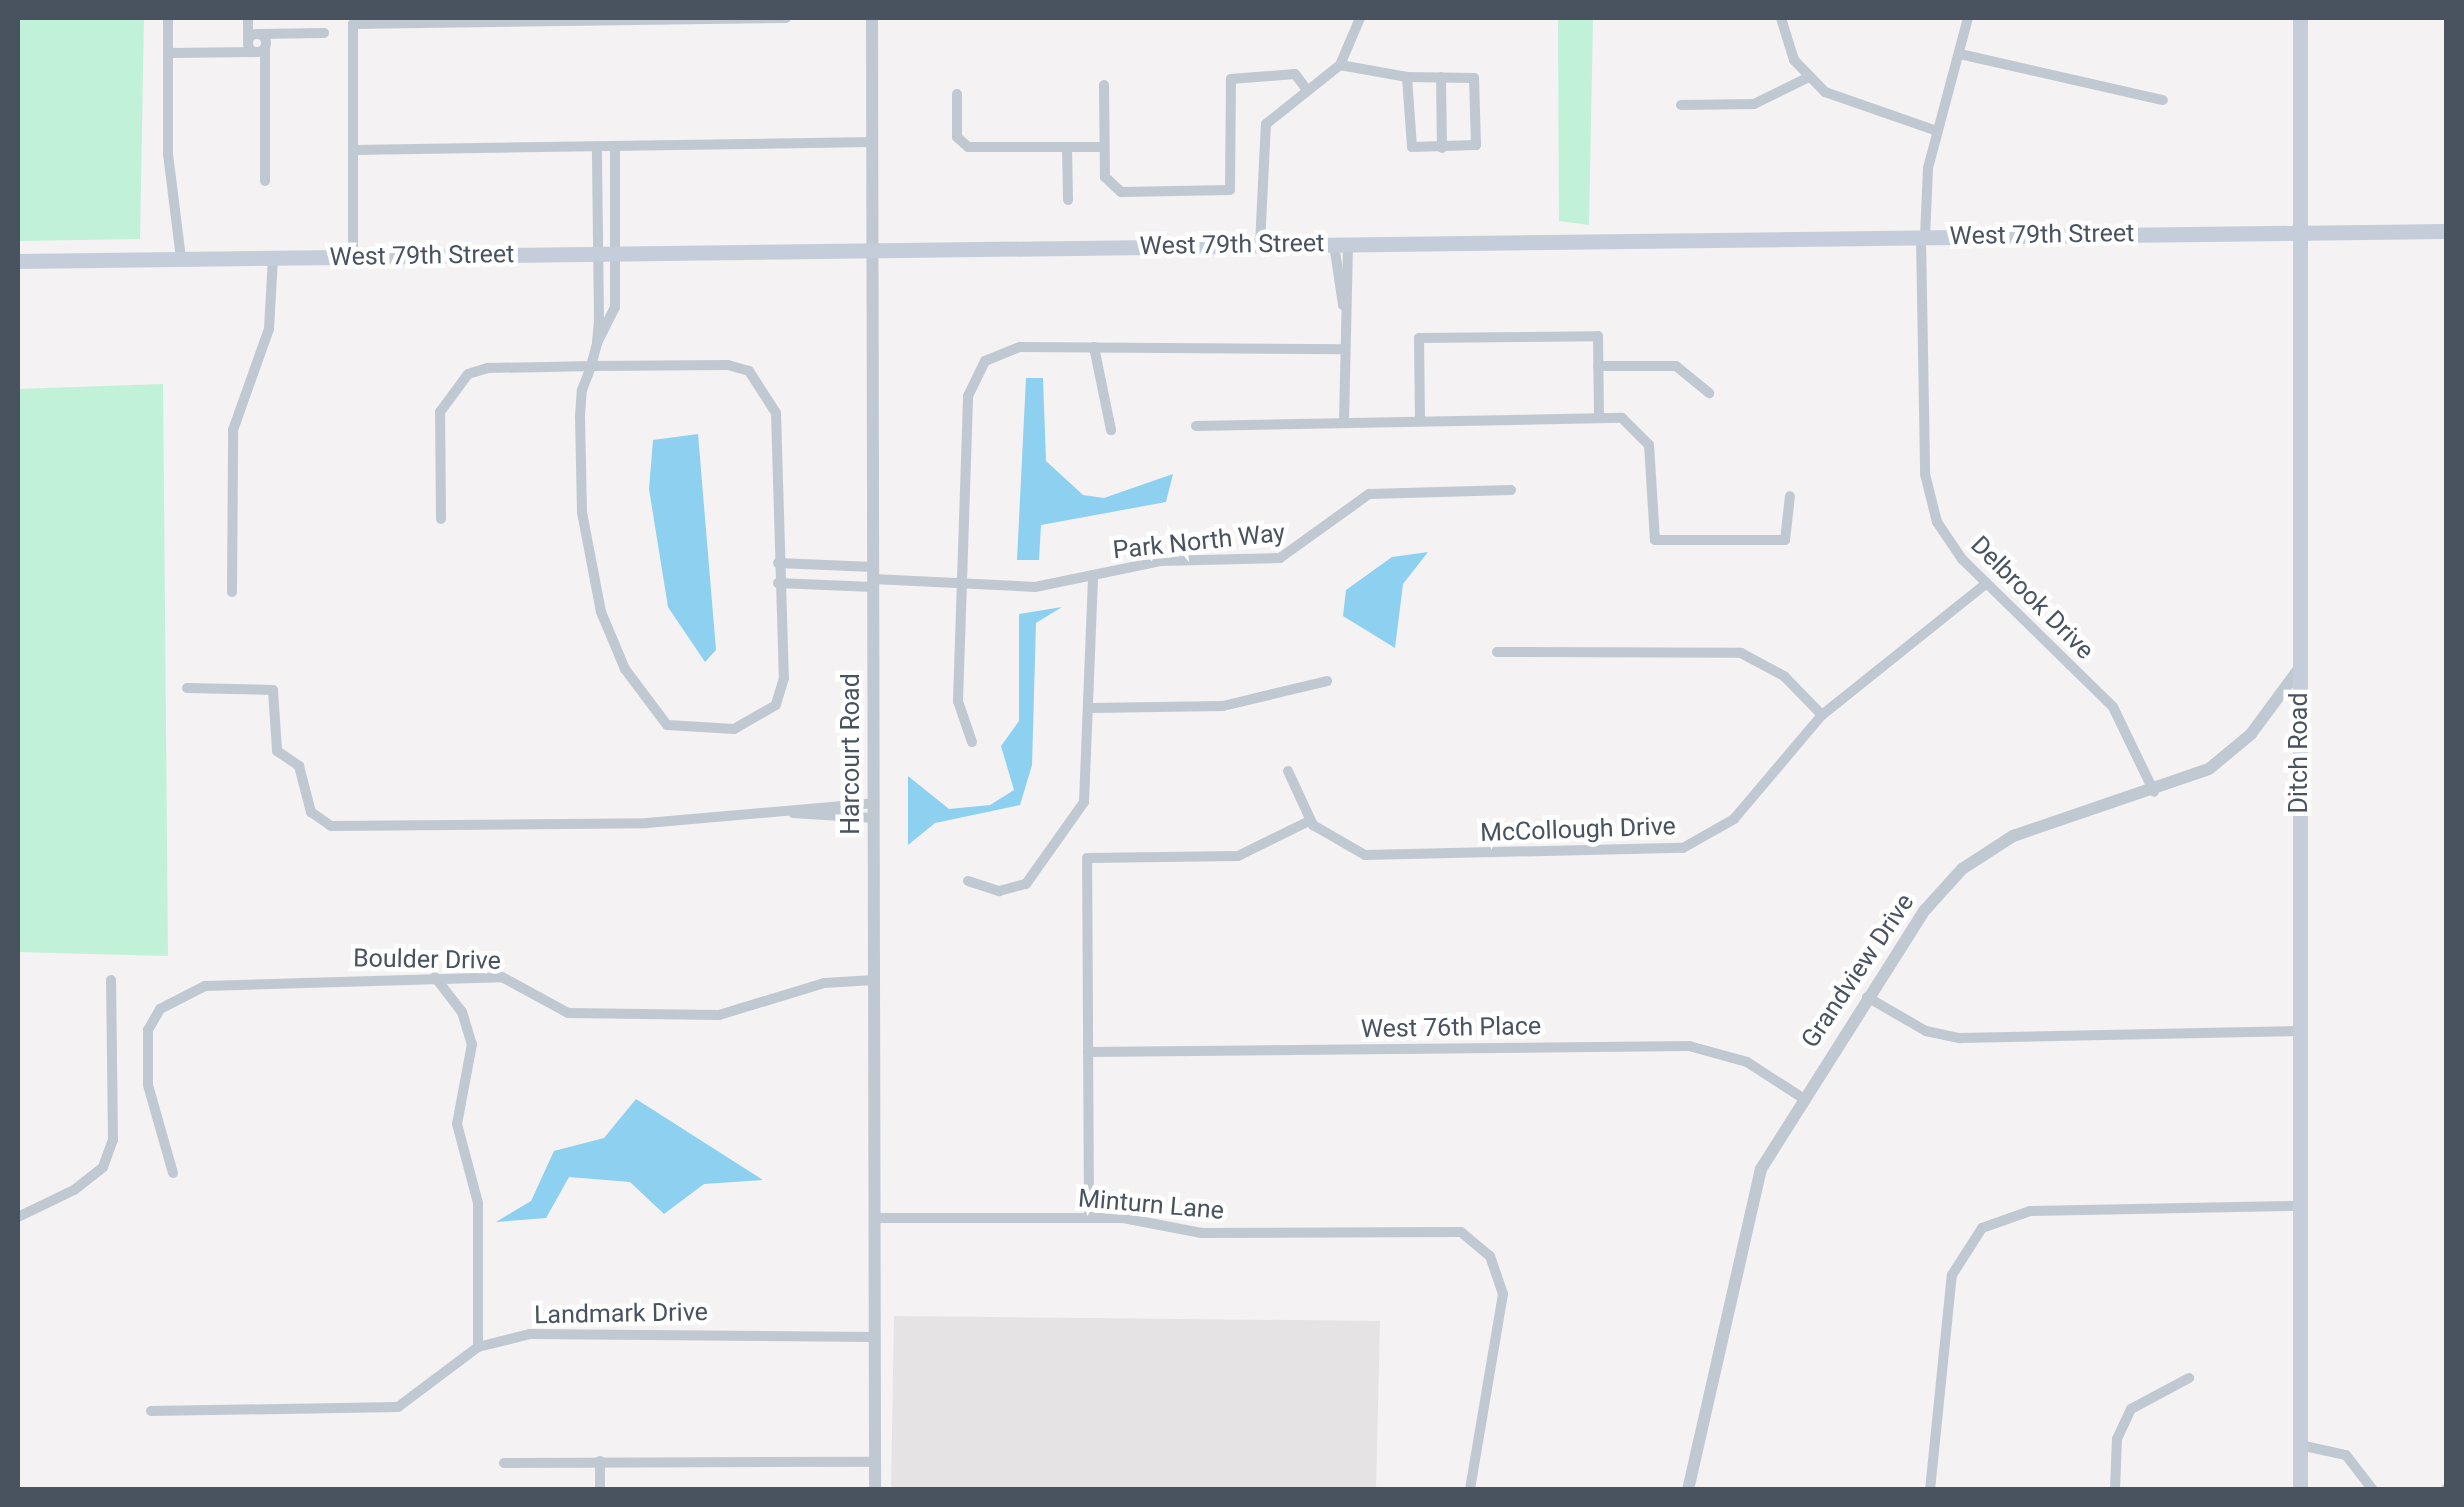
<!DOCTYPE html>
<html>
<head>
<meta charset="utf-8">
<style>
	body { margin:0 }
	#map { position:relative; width:2464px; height:1507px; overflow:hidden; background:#f4f2f2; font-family:Roboto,sans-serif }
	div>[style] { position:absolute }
	.education>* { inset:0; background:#e5e3e4 }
	.green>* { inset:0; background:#c1f1d9 }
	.water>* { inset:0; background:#8ed0ef }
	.minor>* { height:10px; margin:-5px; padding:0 5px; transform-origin:5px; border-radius:5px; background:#c0c8d1 }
	.minor>.ring { margin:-5px; padding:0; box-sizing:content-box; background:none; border:10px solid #c0c8d1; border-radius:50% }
	.tertiary>* { height:12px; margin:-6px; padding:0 6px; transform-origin:6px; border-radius:6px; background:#c0c8d1 }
	.secondary>* { height:15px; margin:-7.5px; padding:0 7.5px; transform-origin:7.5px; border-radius:7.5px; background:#c5cddb }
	span { translate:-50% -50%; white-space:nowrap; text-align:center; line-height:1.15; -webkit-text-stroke:9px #fff; paint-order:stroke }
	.street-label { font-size:25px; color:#495360 }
	.frame { position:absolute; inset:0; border:20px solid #495360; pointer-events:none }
</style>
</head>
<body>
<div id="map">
	<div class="education">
		<i style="clip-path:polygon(894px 1316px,1380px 1321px,1376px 1489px,891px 1489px)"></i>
	</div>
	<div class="green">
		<i style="clip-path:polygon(18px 18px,144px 18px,140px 239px,18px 241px)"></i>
		<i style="clip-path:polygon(1558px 18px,1593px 18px,1589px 225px,1559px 221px)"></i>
		<i style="clip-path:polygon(163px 384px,168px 956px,18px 952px,18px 389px)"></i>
	</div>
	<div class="water">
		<i style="clip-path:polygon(1026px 378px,1043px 378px,1046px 461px,1083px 495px,1104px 498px,1173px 474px,1166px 502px,1041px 525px,1039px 560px,1017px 560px)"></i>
		<i style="clip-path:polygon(698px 434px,716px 650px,705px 662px,668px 607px,649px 489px,653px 440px)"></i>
		<i style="clip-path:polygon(1428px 552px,1403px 584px,1395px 648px,1343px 616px,1346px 590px,1392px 557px)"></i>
		<i style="clip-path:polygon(1062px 607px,1036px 623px,1032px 765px,1020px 805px,935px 823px,908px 845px,908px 776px,949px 809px,990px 805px,1014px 790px,1001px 746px,1019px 721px,1019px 614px)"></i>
		<i style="clip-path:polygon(636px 1099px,763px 1180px,704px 1184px,664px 1214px,630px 1182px,569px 1177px,546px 1218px,496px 1222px,531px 1201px,554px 1151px,604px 1138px)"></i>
	</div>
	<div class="minor">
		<i style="left:168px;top:18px;width:136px;rotate:90deg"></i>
		<i style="left:168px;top:154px;width:106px;rotate:82.9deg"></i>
		<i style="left:248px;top:18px;width:21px;rotate:90deg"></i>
		<i style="left:1781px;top:18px;width:44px;rotate:72.8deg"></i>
		<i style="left:1794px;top:60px;width:45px;rotate:45.9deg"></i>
		<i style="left:1825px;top:92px;width:119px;rotate:19.2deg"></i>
		<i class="ring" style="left:248px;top:34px;width:8px;height:8px"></i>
		<i style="left:258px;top:34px;width:66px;rotate:-0.9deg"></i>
		<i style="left:265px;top:48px;width:133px;rotate:90deg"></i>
		<i style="left:168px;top:53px;width:87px;rotate:-0.7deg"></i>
		<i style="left:1960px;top:54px;width:208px;rotate:12.8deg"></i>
		<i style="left:1340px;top:65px;width:68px;rotate:10.2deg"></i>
		<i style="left:1407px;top:77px;width:67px;rotate:0.9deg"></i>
		<i style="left:1474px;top:78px;width:67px;rotate:88.3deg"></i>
		<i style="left:1476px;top:145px;width:64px;rotate:178.2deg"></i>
		<i style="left:1412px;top:147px;width:70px;rotate:-94.1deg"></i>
		<i style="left:1441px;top:77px;width:71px;rotate:89.2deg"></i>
		<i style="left:1104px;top:85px;width:92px;rotate:89.4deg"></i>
		<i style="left:1105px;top:177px;width:22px;rotate:43deg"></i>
		<i style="left:1121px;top:192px;width:109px;rotate:-1.1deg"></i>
		<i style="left:1230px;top:190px;width:111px;rotate:-89.5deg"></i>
		<i style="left:1231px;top:79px;width:64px;rotate:-4.5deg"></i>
		<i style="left:1295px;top:74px;width:20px;rotate:53deg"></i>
		<i style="left:957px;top:94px;width:43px;rotate:90deg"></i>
		<i style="left:957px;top:137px;width:15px;rotate:42deg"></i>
		<i style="left:968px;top:147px;width:136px"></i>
		<i style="left:1681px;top:105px;width:73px;rotate:-0.8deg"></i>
		<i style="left:1754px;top:104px;width:59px;rotate:-26.1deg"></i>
		<i style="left:1067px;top:147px;width:53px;rotate:88.9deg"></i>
		<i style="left:353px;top:150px;width:519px;rotate:-0.88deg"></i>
		<i style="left:1921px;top:237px;width:237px;rotate:89deg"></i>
		<i style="left:1925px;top:474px;width:49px;rotate:76deg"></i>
		<i style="left:1937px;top:522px;width:45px;rotate:56deg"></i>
		<i style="left:1962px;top:559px;width:211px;rotate:44.4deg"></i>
		<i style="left:2113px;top:707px;width:94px;rotate:64.2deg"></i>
		<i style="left:1925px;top:237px;width:69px;rotate:-87.5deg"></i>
		<i style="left:1928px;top:168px;width:155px;rotate:-75.1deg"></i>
		<i style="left:1334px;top:244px;width:62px;rotate:81.6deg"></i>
		<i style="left:1260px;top:245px;width:121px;rotate:-87.2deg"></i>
		<i style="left:1266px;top:124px;width:95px;rotate:-38.6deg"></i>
		<i style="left:1340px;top:65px;width:51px;rotate:-66.9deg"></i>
		<i style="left:353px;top:257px;width:233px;rotate:-90deg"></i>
		<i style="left:353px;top:24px;width:433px;rotate:-0.8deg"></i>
		<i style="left:597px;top:343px;width:40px;rotate:-63.4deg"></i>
		<i style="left:615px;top:307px;width:160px;rotate:-90deg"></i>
		<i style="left:1094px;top:347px;width:85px;rotate:78.4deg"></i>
		<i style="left:1598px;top:366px;width:78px"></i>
		<i style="left:1676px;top:366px;width:43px;rotate:39.3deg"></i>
		<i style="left:1420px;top:420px;width:82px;rotate:-90.7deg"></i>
		<i style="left:1419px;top:338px;width:179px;rotate:-0.6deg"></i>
		<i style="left:1598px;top:336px;width:82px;rotate:89.3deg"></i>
		<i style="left:1344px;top:422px;width:178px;rotate:-88.7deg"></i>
		<i style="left:1196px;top:426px;width:426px;rotate:-1.1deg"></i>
		<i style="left:1622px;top:418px;width:38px;rotate:45deg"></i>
		<i style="left:1649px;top:445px;width:95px;rotate:86.4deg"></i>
		<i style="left:1655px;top:540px;width:130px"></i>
		<i style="left:1785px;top:540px;width:44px;rotate:-83.5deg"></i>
		<i style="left:441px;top:519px;width:107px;rotate:-90.5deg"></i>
		<i style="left:440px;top:412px;width:47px;rotate:-53.6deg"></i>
		<i style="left:468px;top:374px;width:21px;rotate:-17deg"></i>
		<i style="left:488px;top:368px;width:60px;rotate:-1deg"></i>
		<i style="left:548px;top:367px;width:43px;rotate:-1.3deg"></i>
		<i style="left:591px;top:366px;width:137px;rotate:-0.4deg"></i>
		<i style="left:728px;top:365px;width:22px;rotate:16deg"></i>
		<i style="left:749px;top:371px;width:50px;rotate:57.3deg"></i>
		<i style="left:776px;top:413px;width:265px;rotate:88.3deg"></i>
		<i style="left:784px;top:678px;width:28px;rotate:107deg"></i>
		<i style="left:776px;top:705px;width:48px;rotate:150.3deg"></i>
		<i style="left:734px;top:729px;width:67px;rotate:-176.6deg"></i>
		<i style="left:667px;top:725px;width:70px;rotate:-126.9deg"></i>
		<i style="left:625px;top:669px;width:62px;rotate:-112.8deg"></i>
		<i style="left:601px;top:612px;width:102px;rotate:-100.8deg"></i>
		<i style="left:582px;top:512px;width:96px;rotate:-91.2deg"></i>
		<i style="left:580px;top:416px;width:26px;rotate:-86deg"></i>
		<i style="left:582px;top:390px;width:26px;rotate:-69deg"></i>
		<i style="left:591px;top:366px;width:24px;rotate:-75deg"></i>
		<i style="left:597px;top:343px;width:22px;rotate:-85deg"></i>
		<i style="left:599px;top:321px;width:174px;rotate:-90.7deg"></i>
		<i style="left:778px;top:563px;width:95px;rotate:2.4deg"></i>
		<i style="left:873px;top:579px;width:162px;rotate:2.8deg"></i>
		<i style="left:1035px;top:587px;width:128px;rotate:-11.7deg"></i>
		<i style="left:1160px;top:561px;width:120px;rotate:-1.4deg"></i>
		<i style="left:1280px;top:558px;width:110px;rotate:-35.7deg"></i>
		<i style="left:1369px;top:494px;width:142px;rotate:-1.6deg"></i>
		<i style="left:778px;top:583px;width:95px;rotate:2.4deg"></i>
		<i style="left:232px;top:592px;width:162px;rotate:-89.6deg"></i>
		<i style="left:233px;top:430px;width:107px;rotate:-70.4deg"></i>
		<i style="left:269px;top:329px;width:71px;rotate:-86.8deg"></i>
		<i style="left:1497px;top:652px;width:244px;rotate:0.2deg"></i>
		<i style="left:1741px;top:653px;width:49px;rotate:28.1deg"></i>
		<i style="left:1784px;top:676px;width:54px;rotate:45.7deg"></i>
		<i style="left:187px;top:688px;width:86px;rotate:1.3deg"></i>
		<i style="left:273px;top:690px;width:61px;rotate:86.2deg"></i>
		<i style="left:277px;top:751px;width:27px;rotate:34deg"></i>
		<i style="left:299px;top:766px;width:48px;rotate:75.4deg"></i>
		<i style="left:311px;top:812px;width:24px;rotate:35deg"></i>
		<i style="left:331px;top:826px;width:316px;rotate:-0.5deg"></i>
		<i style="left:647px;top:823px;width:228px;rotate:-5deg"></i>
		<i style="left:1092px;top:708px;width:131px;rotate:-0.9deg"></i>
		<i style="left:1223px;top:706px;width:107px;rotate:-13.5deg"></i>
		<i style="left:972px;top:742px;width:43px;rotate:-108.9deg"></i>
		<i style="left:958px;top:701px;width:305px;rotate:-88.1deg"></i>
		<i style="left:968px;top:396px;width:39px;rotate:-64deg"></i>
		<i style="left:985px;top:361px;width:38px;rotate:-22deg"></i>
		<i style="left:1020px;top:347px;width:324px;rotate:0.4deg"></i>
		<i style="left:1288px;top:771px;width:60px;rotate:65.2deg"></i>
		<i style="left:1313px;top:825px;width:60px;rotate:30deg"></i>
		<i style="left:1365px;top:855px;width:318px;rotate:-1.3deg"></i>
		<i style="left:1683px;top:848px;width:59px;rotate:-29.6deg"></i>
		<i style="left:1734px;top:819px;width:136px;rotate:-49.8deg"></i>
		<i style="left:1822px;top:715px;width:211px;rotate:-38.7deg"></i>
		<i style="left:793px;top:813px;width:81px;rotate:3.5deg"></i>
		<i style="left:968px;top:881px;width:33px;rotate:18deg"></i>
		<i style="left:999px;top:891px;width:28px;rotate:-15deg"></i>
		<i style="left:1026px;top:884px;width:100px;rotate:-54.7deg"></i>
		<i style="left:1084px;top:802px;width:227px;rotate:-87.7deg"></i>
		<i style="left:435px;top:977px;width:44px;rotate:52.4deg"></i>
		<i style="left:462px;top:1012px;width:34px;rotate:73deg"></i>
		<i style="left:472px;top:1044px;width:81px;rotate:100.6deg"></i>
		<i style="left:457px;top:1124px;width:82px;rotate:75.1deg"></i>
		<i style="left:478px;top:1203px;width:144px;rotate:90deg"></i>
		<i style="left:1867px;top:997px;width:68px;rotate:30deg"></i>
		<i style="left:1926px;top:1031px;width:35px;rotate:12deg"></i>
		<i style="left:1960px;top:1038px;width:339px;rotate:-1.2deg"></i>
		<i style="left:1088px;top:1052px;width:601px;rotate:-0.57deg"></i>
		<i style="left:1689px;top:1046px;width:60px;rotate:15.4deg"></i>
		<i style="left:1747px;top:1062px;width:64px;rotate:32.9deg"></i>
		<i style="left:173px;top:1173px;width:91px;rotate:-105.9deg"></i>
		<i style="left:148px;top:1085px;width:55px;rotate:-90deg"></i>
		<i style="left:148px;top:1030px;width:24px;rotate:-60deg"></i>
		<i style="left:160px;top:1009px;width:51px;rotate:-27.1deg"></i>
		<i style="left:205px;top:986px;width:297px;rotate:-1.7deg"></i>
		<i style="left:502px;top:977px;width:75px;rotate:28.6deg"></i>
		<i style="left:568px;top:1013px;width:151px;rotate:0.8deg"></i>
		<i style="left:719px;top:1015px;width:110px;rotate:-16.9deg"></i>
		<i style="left:824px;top:983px;width:50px;rotate:-3.4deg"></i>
		<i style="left:18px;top:1217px;width:62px;rotate:-25.7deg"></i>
		<i style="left:74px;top:1190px;width:37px;rotate:-38deg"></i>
		<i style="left:103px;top:1167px;width:29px;rotate:-70deg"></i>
		<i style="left:113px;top:1140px;width:160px;rotate:-90.7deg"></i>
		<i style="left:1089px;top:1217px;width:359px;rotate:-90.3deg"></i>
		<i style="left:1087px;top:858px;width:151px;rotate:-0.8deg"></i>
		<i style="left:1238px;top:856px;width:79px;rotate:-26.2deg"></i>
		<i style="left:875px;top:1218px;width:248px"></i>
		<i style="left:1123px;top:1218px;width:80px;rotate:10.8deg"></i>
		<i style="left:1202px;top:1233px;width:259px;rotate:-0.2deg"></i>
		<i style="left:1461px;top:1232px;width:38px;rotate:40deg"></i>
		<i style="left:1490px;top:1256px;width:40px;rotate:71.1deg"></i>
		<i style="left:1503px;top:1294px;width:199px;rotate:99.6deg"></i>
		<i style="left:151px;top:1411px;width:247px;rotate:-0.9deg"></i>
		<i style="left:398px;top:1407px;width:100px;rotate:-36.9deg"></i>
		<i style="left:478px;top:1347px;width:54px;rotate:-14deg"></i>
		<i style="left:530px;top:1334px;width:345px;rotate:0.5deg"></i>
		<i style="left:2300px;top:1445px;width:47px;rotate:12.3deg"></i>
		<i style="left:2346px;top:1455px;width:44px;rotate:52.4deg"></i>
		<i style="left:600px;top:1461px;width:29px;rotate:90deg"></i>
		<i style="left:504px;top:1463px;width:371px;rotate:-0.2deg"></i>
		<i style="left:1930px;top:1490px;width:216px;rotate:-84.2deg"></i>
		<i style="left:1952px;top:1275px;width:56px;rotate:-57.4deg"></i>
		<i style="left:1982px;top:1228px;width:51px;rotate:-19.5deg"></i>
		<i style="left:2030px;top:1211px;width:270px;rotate:-1.1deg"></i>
		<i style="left:2115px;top:1490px;width:51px;rotate:-87.8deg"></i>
		<i style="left:2117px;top:1439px;width:33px;rotate:-65deg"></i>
		<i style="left:2131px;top:1409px;width:66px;rotate:-28.1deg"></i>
		<i style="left:2446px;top:1490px;width:1px;rotate:-90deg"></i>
	</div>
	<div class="tertiary">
		<i style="left:872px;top:18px;width:1472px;rotate:89.88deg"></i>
		<i style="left:1688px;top:1490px;width:329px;rotate:-77.2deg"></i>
		<i style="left:1761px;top:1169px;width:307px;rotate:-57.7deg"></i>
		<i style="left:1925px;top:910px;width:55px;rotate:-47.9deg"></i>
		<i style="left:1962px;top:869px;width:61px;rotate:-32.9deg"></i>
		<i style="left:2013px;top:836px;width:207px;rotate:-18.9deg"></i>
		<i style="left:2209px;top:769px;width:55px;rotate:-39.8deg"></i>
		<i style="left:2251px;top:734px;width:81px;rotate:-53.6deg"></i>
	</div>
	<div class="secondary">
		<i style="left:2300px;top:18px;width:1472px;rotate:90deg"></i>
		<i style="left:18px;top:261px;width:2428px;rotate:-0.71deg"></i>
	</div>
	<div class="street-label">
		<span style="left:2042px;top:235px;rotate:-1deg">West 79th Street</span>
		<span style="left:1232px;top:245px;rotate:-1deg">West 79th Street</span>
		<span style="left:422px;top:256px;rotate:-1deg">West 79th Street</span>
		<span style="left:1199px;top:542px;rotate:-6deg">Park North Way</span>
		<span style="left:2032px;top:598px;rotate:45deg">Delbrook Drive</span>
		<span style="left:2299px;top:753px;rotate:-90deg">Ditch Road</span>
		<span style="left:851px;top:754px;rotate:-90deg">Harcourt Road</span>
		<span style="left:1578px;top:830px;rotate:-2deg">McCollough Drive</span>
		<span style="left:427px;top:960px;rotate:1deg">Boulder Drive</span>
		<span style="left:1858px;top:971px;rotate:-56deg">Grandview Drive</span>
		<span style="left:1451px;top:1028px;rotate:-1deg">West 76th Place</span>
		<span style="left:1151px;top:1205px;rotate:5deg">Minturn Lane</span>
		<span style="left:621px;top:1314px;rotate:-1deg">Landmark Drive</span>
	</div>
	<div class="frame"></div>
</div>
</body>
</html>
